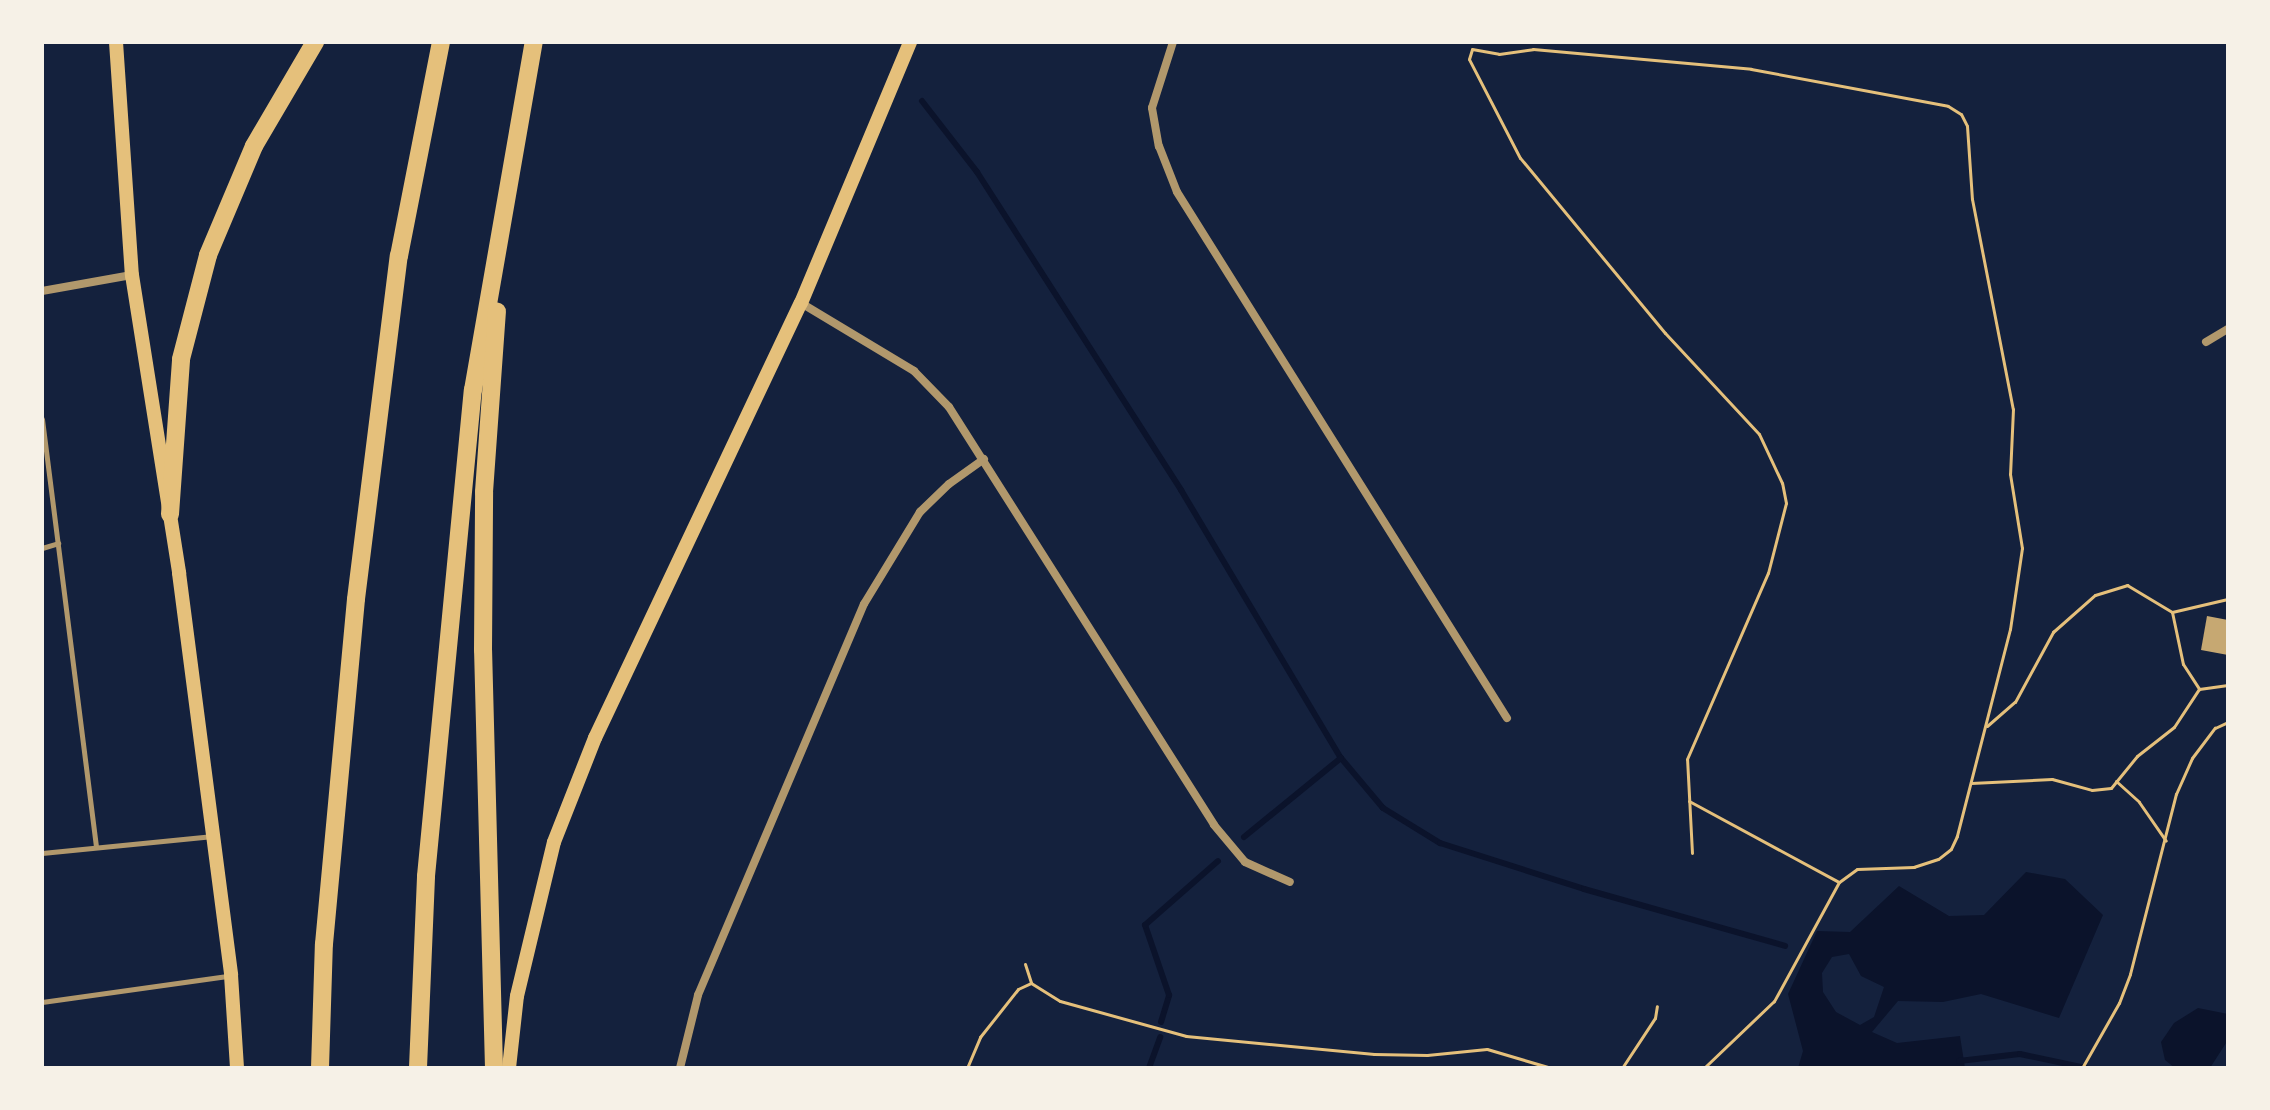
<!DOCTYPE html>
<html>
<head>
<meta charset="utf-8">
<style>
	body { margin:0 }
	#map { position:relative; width:2270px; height:1110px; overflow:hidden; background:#14213d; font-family:"Roboto Condensed",sans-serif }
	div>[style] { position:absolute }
	.water>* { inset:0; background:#0b132b }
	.stream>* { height:6px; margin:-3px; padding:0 3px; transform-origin:3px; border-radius:3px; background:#0b132b }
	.building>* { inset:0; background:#c6a872 }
	.path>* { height:3px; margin:-1.5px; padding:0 1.5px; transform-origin:1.5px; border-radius:1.5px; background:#e5c07b }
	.service>* { height:5px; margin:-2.5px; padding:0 2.5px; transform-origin:2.5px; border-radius:2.5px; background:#b1986c }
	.minor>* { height:8px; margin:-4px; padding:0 4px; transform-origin:4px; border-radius:4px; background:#b1986c }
	.secondary>* { height:14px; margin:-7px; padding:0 7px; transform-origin:7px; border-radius:7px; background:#e5c07b }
	.motorway>* { height:18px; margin:-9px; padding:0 9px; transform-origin:9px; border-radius:9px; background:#e5c07b }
	span { translate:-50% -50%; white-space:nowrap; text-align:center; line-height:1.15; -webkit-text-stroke:8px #f6f1e7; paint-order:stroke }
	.frame { position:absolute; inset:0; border:44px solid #f6f1e7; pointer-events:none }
</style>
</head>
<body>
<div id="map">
	<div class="water">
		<i style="clip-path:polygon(evenodd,2026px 872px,2065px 879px,2103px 915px,2059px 1018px,1981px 994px,1943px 1002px,1898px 1001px,1872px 1032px,1897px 1043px,1960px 1036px,1965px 1068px,1798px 1068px,1803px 1051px,1788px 994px,1817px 931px,1850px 932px,1899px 886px,1949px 916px,1984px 915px,2026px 872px,1849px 954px,1861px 976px,1884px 987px,1874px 1017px,1860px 1025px,1836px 1012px,1823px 992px,1822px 973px,1832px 957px,1849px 954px)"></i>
		<i style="clip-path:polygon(2198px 1008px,2228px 1014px,2228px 1040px,2210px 1068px,2175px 1068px,2165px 1060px,2161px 1042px,2174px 1023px)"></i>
	</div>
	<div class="stream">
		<i style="left:922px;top:101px;width:90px;rotate:52.2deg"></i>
		<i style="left:977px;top:172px;width:378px;rotate:57.3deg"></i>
		<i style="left:1181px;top:490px;width:312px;rotate:59.2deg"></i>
		<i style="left:1341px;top:758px;width:65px;rotate:50deg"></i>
		<i style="left:1383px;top:808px;width:67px;rotate:31.6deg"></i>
		<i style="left:1440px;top:843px;width:151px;rotate:17.7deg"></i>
		<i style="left:1584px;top:889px;width:209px;rotate:15.8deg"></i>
		<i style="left:1244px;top:837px;width:125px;rotate:-39.2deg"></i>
		<i style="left:1161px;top:1022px;width:28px;rotate:-73deg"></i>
		<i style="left:1169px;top:995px;width:74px;rotate:-108.9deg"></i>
		<i style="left:1145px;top:925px;width:97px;rotate:-41.2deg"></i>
		<i style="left:1959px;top:1061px;width:61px;rotate:-6.5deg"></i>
		<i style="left:2020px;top:1054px;width:67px;rotate:12deg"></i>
		<i style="left:1149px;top:1068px;width:33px;rotate:-70deg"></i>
	</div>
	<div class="building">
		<i style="clip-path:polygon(2207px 616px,2228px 620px,2228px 655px,2201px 650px)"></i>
	</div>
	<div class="path">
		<i style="left:2172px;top:612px;width:53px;rotate:78.1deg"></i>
		<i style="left:2183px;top:664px;width:30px;rotate:57deg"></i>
		<i style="left:1987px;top:726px;width:37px;rotate:-41deg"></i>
		<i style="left:2015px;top:702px;width:80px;rotate:-61.5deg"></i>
		<i style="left:2053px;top:632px;width:56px;rotate:-41.4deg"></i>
		<i style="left:2095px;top:595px;width:34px;rotate:-17deg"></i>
		<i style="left:2127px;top:585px;width:52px;rotate:31deg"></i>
		<i style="left:2172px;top:612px;width:57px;rotate:-13.1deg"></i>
		<i style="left:2116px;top:781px;width:31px;rotate:42deg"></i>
		<i style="left:2139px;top:802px;width:47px;rotate:55.3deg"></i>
		<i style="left:1971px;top:783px;width:81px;rotate:-2.8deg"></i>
		<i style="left:2052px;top:779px;width:41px;rotate:15.4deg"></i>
		<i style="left:2092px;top:790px;width:19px;rotate:-6deg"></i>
		<i style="left:2111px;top:788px;width:41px;rotate:-50.9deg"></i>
		<i style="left:2137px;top:756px;width:47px;rotate:-38.1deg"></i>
		<i style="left:2174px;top:727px;width:45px;rotate:-56.7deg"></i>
		<i style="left:2199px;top:689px;width:29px;rotate:-8deg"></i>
		<i style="left:1689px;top:801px;width:170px;rotate:28.4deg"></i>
		<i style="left:1692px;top:853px;width:94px;rotate:-93deg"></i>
		<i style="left:1687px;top:759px;width:203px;rotate:-66.5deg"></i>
		<i style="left:1768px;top:573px;width:72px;rotate:-75.6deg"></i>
		<i style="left:1786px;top:503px;width:20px;rotate:-101deg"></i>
		<i style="left:1782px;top:483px;width:54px;rotate:-115.1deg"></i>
		<i style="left:1759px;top:434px;width:138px;rotate:-132.9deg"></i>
		<i style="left:1665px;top:333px;width:227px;rotate:-129.6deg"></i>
		<i style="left:1520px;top:158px;width:111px;rotate:-117.3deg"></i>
		<i style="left:1469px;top:59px;width:10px;rotate:-73deg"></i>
		<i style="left:1472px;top:49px;width:27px;rotate:10deg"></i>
		<i style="left:1499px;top:54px;width:34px;rotate:-8deg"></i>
		<i style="left:1533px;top:49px;width:219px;rotate:5.2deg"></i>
		<i style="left:1751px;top:69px;width:200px;rotate:10.6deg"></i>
		<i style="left:1948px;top:106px;width:15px;rotate:32deg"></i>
		<i style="left:1961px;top:114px;width:13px;rotate:63deg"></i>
		<i style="left:1967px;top:126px;width:73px;rotate:86.1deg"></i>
		<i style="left:1972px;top:199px;width:214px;rotate:79deg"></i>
		<i style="left:2013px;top:409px;width:65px;rotate:92.6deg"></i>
		<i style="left:2010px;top:474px;width:75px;rotate:80.8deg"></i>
		<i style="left:2022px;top:548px;width:82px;rotate:98.4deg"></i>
		<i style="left:2010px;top:629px;width:214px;rotate:104.4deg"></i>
		<i style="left:1957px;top:836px;width:14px;rotate:115deg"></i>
		<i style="left:1951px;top:849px;width:16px;rotate:142deg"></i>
		<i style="left:1938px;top:859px;width:25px;rotate:162deg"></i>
		<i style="left:1914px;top:867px;width:57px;rotate:178deg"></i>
		<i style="left:1857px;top:869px;width:22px;rotate:144deg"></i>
		<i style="left:1839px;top:882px;width:136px;rotate:118.6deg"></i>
		<i style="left:1774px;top:1001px;width:97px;rotate:136.3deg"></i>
		<i style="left:1025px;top:964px;width:20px;rotate:72deg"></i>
		<i style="left:967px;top:1068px;width:34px;rotate:-67deg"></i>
		<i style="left:980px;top:1037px;width:61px;rotate:-51.6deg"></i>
		<i style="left:1018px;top:989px;width:14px;rotate:-25deg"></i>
		<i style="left:1031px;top:983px;width:34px;rotate:32deg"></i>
		<i style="left:1060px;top:1001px;width:131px;rotate:15.5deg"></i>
		<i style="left:1186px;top:1036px;width:189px;rotate:5.5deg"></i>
		<i style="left:1374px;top:1054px;width:53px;rotate:1.1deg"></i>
		<i style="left:1427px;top:1055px;width:60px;rotate:-5.7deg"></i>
		<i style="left:1487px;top:1049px;width:67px;rotate:16.5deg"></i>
		<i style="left:1622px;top:1068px;width:60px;rotate:-56.6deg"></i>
		<i style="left:1655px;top:1018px;width:12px;rotate:-81deg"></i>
		<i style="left:2082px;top:1068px;width:75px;rotate:-60.4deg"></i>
		<i style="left:2119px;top:1003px;width:31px;rotate:-69deg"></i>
		<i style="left:2130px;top:974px;width:186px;rotate:-75.7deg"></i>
		<i style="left:2176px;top:794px;width:39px;rotate:-66deg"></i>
		<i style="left:2192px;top:758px;width:38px;rotate:-53deg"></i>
		<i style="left:2215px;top:728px;width:14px;rotate:-25deg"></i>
	</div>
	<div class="service">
		<i style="left:42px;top:419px;width:431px;rotate:82.8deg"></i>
		<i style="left:42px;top:548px;width:17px;rotate:-17deg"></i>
		<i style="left:42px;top:853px;width:172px;rotate:-5.7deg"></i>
		<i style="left:42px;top:1002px;width:187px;rotate:-8deg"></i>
	</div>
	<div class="minor">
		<i style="left:1173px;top:42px;width:69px;rotate:107.7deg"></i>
		<i style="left:1152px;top:108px;width:39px;rotate:80deg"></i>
		<i style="left:1159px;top:146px;width:49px;rotate:68.6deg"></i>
		<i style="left:1177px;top:192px;width:621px;rotate:57.9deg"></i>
		<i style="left:42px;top:291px;width:91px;rotate:-10.1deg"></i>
		<i style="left:801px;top:303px;width:132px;rotate:31deg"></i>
		<i style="left:914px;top:371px;width:50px;rotate:45.8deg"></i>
		<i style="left:949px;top:407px;width:495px;rotate:57.6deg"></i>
		<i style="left:1214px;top:825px;width:48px;rotate:50deg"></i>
		<i style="left:1245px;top:862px;width:49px;rotate:24deg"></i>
		<i style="left:2206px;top:342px;width:26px;rotate:-31deg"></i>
		<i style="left:680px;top:1068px;width:75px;rotate:-76.1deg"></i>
		<i style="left:698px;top:995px;width:425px;rotate:-67deg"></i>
		<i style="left:864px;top:604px;width:108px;rotate:-58.7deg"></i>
		<i style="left:920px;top:512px;width:40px;rotate:-44deg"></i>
		<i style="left:949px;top:484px;width:43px;rotate:-35.5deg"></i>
	</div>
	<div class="secondary">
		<i style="left:116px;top:42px;width:234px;rotate:86.1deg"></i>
		<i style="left:132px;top:275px;width:302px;rotate:81deg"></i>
		<i style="left:179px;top:573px;width:405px;rotate:82.6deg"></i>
		<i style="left:231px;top:975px;width:93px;rotate:86.3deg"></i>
		<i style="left:509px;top:1068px;width:72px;rotate:-83.7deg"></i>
		<i style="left:517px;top:996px;width:158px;rotate:-76.5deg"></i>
		<i style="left:554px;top:842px;width:112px;rotate:-68.5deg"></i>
		<i style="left:595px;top:738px;width:481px;rotate:-64.7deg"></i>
		<i style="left:801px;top:303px;width:283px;rotate:-67.3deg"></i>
	</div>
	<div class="motorway">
		<i style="left:170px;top:514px;width:155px;rotate:-85.9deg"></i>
		<i style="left:181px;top:359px;width:107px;rotate:-75.4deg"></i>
		<i style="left:208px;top:255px;width:118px;rotate:-67.1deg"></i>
		<i style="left:254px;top:146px;width:121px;rotate:-59.6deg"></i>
		<i style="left:320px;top:1068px;width:124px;rotate:-88.2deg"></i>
		<i style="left:324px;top:944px;width:346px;rotate:-84.7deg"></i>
		<i style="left:356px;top:599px;width:346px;rotate:-82.9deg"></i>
		<i style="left:399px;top:256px;width:218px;rotate:-78.9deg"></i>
		<i style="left:418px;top:1068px;width:192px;rotate:-87.6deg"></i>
		<i style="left:426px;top:876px;width:488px;rotate:-84.5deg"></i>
		<i style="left:473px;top:390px;width:353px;rotate:-80.1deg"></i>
		<i style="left:494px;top:1068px;width:418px;rotate:-91.5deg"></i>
		<i style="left:483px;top:650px;width:158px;rotate:-89.6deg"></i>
		<i style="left:484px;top:492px;width:181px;rotate:-85.9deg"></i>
	</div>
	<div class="frame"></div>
</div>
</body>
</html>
